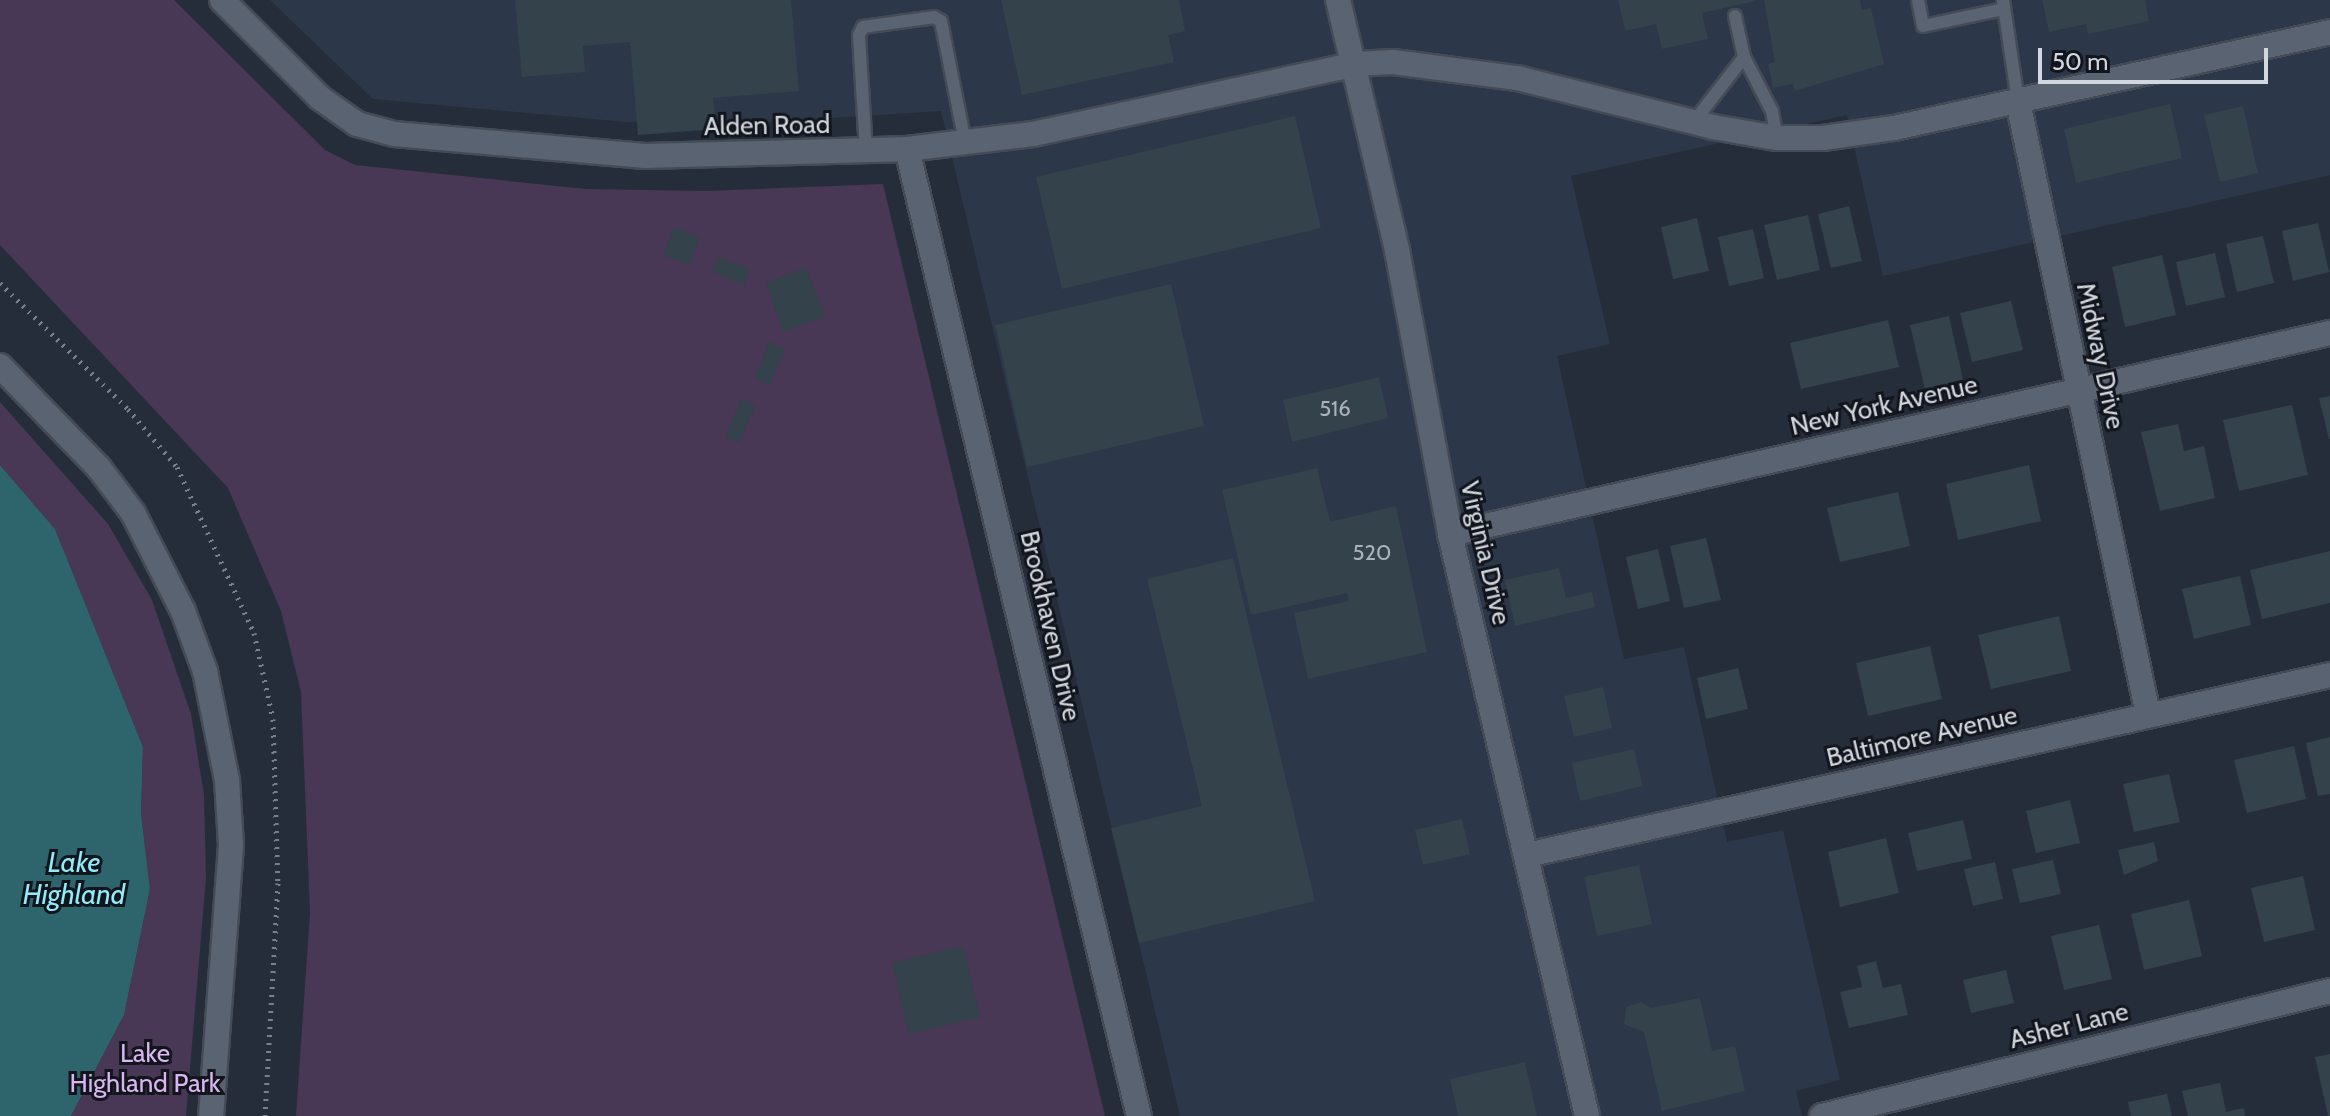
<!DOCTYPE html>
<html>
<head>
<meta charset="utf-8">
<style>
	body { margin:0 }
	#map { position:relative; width:2330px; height:1116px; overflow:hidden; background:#252d3a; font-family:Cabin,sans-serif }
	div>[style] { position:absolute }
	.built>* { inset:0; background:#2c3749 }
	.green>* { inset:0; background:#483755 }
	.water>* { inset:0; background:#2e646c }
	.building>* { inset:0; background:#33424b }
	.path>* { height:5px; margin-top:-2.5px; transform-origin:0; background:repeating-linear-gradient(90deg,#7b818c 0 2px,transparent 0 8px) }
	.roads { filter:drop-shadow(2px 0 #454b56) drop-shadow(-2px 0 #454b56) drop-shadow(0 2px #454b56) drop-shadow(0 -2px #454b56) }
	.service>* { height:12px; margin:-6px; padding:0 6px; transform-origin:6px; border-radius:6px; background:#5a6371 }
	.minor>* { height:24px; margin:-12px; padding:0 12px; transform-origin:12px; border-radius:12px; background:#5a6371 }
	.tertiary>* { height:24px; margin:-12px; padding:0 12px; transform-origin:12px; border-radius:12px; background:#5a6371 }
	span { translate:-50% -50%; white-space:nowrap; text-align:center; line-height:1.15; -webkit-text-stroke:6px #12151b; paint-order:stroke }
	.number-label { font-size:22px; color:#aab2ba }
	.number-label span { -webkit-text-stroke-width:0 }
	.street-label { font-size:26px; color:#d2d7df }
	.park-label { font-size:26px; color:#d8b6f0 }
	.water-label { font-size:28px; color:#91ebf9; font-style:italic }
	.scale { position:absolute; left:2038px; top:48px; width:230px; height:36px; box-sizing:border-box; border:4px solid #d2d7df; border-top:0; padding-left:10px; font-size:24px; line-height:28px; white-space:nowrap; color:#d2d7df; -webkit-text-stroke:6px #12151b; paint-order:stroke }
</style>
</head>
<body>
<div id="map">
	<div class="built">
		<i style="clip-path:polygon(270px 0,2330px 0,2330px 175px,1883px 276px,1847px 115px,1571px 176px,1610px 344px,1557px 356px,1624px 659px,1684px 647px,1727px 842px,1783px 830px,1840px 1080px,1796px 1091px,1802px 1116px,1180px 1116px,941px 111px,754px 123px,626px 122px,373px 99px)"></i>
	</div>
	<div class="green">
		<i style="clip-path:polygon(0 0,174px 0,325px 150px,355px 165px,586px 189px,706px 191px,883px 184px,1105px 1116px,296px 1116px,310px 913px,301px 692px,281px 611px,228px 488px,0 245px)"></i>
		<i style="clip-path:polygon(0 402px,108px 524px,152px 600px,191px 714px,204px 795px,206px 878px,186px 1116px,71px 1116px,124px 1015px,150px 889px,141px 813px,143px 747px,55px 529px,0 465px)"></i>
	</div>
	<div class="water">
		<i style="clip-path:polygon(0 465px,55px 529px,143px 747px,141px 813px,150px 889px,124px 1015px,71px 1116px,0 1116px)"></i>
	</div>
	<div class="building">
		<i style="clip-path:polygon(515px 0,791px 0,799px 91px,713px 98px,716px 129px,638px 135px,630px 42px,583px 46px,585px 72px,522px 77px)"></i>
		<i style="clip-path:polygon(1001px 0,1179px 0,1185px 31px,1168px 35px,1174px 62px,1022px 95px)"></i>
		<i style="clip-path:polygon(1618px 0,1755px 0,1755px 1px,1702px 13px,1708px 39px,1662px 49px,1656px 24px,1625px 31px)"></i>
		<i style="clip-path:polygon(1764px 0,1860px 0,1862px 10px,1871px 8px,1884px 64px,1795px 91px,1793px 84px,1773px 88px,1768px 64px,1775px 62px)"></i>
		<i style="clip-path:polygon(2042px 0,2145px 0,2149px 21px,2088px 34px,2086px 24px,2049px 32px)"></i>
		<i style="clip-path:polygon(2170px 104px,2182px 158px,2076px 183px,2064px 129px)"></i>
		<i style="clip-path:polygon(2243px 106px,2258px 173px,2220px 182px,2204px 115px)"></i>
		<i style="clip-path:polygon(1295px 116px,1321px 228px,1062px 289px,1036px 177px)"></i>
		<i style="clip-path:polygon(1849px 206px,1862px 261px,1831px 268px,1818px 214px)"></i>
		<i style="clip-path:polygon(1808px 215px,1820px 270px,1777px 280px,1764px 225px)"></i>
		<i style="clip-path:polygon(1697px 218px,1709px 271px,1673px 279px,1661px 227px)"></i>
		<i style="clip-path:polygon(2318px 223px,2329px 272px,2293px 281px,2282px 231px)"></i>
		<i style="clip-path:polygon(675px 227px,700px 238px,689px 265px,663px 255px)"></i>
		<i style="clip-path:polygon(1753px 229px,1764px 278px,1729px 286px,1718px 237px)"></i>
		<i style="clip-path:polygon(2263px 236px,2274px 283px,2237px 292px,2226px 244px)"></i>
		<i style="clip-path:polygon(2215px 253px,2225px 297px,2186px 306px,2176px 262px)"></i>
		<i style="clip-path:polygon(2162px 255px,2176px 315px,2125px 327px,2112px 267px)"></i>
		<i style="clip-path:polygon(718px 257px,750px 269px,744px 285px,712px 272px)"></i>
		<i style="clip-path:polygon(806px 267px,825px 316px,784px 332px,766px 283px)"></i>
		<i style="clip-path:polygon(1171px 284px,1204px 426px,1027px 467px,995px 325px)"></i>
		<i style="clip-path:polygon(2011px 301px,2023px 350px,1972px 362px,1960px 313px)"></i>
		<i style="clip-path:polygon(1949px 316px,1964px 384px,1926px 394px,1910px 325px)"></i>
		<i style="clip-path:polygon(1888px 320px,1899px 367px,1801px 389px,1790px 343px)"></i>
		<i style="clip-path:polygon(769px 342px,785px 349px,770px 384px,755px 378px)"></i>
		<i style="clip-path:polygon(1379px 377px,1388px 418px,1292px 442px,1283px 400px)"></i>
		<i style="clip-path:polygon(2330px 396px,2330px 439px,2329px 439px,2319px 398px)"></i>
		<i style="clip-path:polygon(741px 399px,756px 405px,739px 442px,726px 437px)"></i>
		<i style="clip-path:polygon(2292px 405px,2308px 475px,2239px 491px,2223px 420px)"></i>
		<i style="clip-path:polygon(2178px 424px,2184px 451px,2204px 446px,2215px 498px,2160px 511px,2141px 432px)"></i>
		<i style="clip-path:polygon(2029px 465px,2041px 521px,1958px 540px,1946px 484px)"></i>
		<i style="clip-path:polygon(1317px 468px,1330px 522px,1396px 506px,1427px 652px,1308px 679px,1294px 613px,1349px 601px,1347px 593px,1251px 615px,1222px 490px)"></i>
		<i style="clip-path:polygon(1898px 492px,1910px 546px,1840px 562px,1827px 508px)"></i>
		<i style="clip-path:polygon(1706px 538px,1721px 600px,1684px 608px,1670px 546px)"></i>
		<i style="clip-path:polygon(1658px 549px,1670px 601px,1638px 609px,1626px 557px)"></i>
		<i style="clip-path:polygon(2330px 551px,2330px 603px,2262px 619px,2250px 570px)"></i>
		<i style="clip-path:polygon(1233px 558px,1315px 901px,1139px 943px,1111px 828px,1202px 806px,1147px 579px)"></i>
		<i style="clip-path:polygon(1559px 568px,1566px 598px,1592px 592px,1595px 607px,1515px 626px,1505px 580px)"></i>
		<i style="clip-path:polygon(2240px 576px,2251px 625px,2194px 639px,2182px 589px)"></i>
		<i style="clip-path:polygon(2059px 616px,2071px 671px,1991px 689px,1978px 635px)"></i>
		<i style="clip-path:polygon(1930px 646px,1942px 699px,1868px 716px,1856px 663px)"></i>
		<i style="clip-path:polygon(1738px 668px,1748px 709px,1706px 719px,1697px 678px)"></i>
		<i style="clip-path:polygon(1603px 687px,1612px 728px,1574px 737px,1564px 696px)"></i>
		<i style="clip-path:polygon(2330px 737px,2330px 794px,2318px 796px,2306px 743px)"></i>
		<i style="clip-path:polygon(2294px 746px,2306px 799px,2247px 813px,2234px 760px)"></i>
		<i style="clip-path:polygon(1634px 749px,1643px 786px,1580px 801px,1572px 763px)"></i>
		<i style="clip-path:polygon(2169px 774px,2180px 822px,2134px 832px,2123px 784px)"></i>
		<i style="clip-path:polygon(2070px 800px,2080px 843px,2036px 853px,2026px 811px)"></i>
		<i style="clip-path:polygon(1462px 819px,1470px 854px,1423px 865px,1415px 830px)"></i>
		<i style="clip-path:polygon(1963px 820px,1972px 859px,1917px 871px,1908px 833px)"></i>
		<i style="clip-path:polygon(1886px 838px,1899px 893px,1840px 907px,1828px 852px)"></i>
		<i style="clip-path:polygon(2154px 842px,2158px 861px,2124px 875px,2118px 850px)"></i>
		<i style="clip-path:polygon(2053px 860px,2061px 894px,2020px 903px,2012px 869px)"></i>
		<i style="clip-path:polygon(1995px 862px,2003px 899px,1973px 906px,1964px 869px)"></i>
		<i style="clip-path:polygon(1639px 865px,1652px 924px,1597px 936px,1584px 877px)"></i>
		<i style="clip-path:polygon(2303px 876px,2315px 930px,2264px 942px,2251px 888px)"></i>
		<i style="clip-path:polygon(2189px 900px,2202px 956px,2144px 970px,2131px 914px)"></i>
		<i style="clip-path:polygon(2099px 925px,2112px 979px,2064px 990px,2051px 936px)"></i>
		<i style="clip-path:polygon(963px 946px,980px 1017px,909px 1034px,892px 963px)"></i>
		<i style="clip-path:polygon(1876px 961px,1883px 988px,1901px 984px,1908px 1015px,1849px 1028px,1840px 992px,1862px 987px,1857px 966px)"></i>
		<i style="clip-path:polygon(2006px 970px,2014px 1003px,1971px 1013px,1963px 980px)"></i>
		<i style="clip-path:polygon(1700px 998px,1712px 1051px,1735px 1046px,1745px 1091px,1662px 1111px,1644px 1032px,1624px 1024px,1626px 1007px,1641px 1002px,1651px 1008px)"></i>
		<i style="clip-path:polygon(2330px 1054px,2330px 1116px,2328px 1116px,2315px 1057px)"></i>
		<i style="clip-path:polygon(1525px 1062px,1537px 1116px,1458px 1116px,1450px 1079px)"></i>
		<i style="clip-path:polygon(2220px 1083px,2226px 1112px,2244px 1108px,2245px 1116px,2188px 1116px,2182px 1091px)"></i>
		<i style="clip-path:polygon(2167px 1094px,2172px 1116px,2131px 1116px,2128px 1102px)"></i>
	</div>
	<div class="path">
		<i style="left:0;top:283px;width:180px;rotate:44.5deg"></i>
		<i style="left:128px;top:409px;width:76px;rotate:49.8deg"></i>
		<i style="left:177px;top:467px;width:183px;rotate:65.1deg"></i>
		<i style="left:254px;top:633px;width:88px;rotate:77.5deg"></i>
		<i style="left:273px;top:719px;width:164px;rotate:88.3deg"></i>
		<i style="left:278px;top:883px;width:233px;rotate:93.2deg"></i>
	</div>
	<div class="roads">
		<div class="service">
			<i style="left:1918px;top:0;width:26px;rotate:79deg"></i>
			<i style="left:1923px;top:26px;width:83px;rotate:-11.9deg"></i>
			<i style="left:2003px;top:0;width:103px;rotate:81.6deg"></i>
			<i style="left:1735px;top:16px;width:42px;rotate:77.6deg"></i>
			<i style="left:1744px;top:57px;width:61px;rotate:62.6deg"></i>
			<i style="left:1772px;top:111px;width:27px;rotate:80deg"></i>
			<i style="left:1693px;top:123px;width:83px;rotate:-52.3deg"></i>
			<i style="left:866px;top:151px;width:116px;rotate:-93.5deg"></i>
			<i style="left:859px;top:35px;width:9px;rotate:-63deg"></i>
			<i style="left:863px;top:27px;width:72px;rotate:-8deg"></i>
			<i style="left:934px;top:17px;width:8px;rotate:30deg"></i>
			<i style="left:941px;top:21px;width:123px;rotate:78.8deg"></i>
		</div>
		<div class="minor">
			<i style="left:2018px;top:102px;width:626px;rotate:78.01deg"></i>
			<i style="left:907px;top:149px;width:994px;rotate:76.51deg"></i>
			<i style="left:0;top:366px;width:142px;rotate:45.9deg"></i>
			<i style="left:99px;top:468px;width:56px;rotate:52.9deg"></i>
			<i style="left:133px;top:513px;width:110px;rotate:63deg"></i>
			<i style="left:183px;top:611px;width:64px;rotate:69.9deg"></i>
			<i style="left:205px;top:671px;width:111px;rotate:78.6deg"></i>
			<i style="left:227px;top:780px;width:65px;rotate:86.5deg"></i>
			<i style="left:231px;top:845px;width:272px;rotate:94.2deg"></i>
			<i style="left:1450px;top:534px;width:903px;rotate:-12.87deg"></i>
			<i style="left:1527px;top:855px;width:823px;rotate:-12.63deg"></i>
			<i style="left:1822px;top:1116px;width:523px;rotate:-13.82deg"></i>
		</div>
		<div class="tertiary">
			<i style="left:222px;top:0;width:139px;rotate:45deg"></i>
			<i style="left:320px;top:98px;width:45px;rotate:35.1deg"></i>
			<i style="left:357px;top:124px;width:38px;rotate:15deg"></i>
			<i style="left:394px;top:134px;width:252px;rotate:5deg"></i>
			<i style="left:645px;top:156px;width:262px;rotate:-1.5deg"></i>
			<i style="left:907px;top:149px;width:127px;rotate:-6.8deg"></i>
			<i style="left:1033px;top:134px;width:330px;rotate:-12.2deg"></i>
			<i style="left:1356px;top:64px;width:37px;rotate:-3deg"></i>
			<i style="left:1393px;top:62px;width:125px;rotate:7.4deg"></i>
			<i style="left:1517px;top:78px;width:202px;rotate:14deg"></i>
			<i style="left:1713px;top:127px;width:65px;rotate:9.8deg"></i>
			<i style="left:1777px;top:138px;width:46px"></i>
			<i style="left:1823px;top:138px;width:72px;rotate:-8deg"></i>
			<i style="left:1894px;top:128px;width:446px;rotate:-12.4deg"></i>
			<i style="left:1338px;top:0;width:257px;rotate:76.7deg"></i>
			<i style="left:1397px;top:250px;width:289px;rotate:79.4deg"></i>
			<i style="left:1450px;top:534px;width:598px;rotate:76.75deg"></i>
		</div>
	</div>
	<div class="number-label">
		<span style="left:1335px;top:409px">516</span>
		<span style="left:1372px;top:553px">520</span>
	</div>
	<div class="street-label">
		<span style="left:767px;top:126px;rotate:-1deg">Alden Road</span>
		<span style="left:2100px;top:356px;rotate:78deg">Midway Drive</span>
		<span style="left:1884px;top:406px;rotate:-13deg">New York Avenue</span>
		<span style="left:1485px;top:553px;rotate:77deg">Virginia Drive</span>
		<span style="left:1050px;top:626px;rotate:77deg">Brookhaven Drive</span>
		<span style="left:1922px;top:737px;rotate:-13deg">Baltimore Avenue</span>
		<span style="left:2069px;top:1026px;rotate:-14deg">Asher Lane</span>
	</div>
	<div class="park-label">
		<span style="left:145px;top:1069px">Lake<br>Highland Park</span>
	</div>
	<div class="water-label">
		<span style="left:74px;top:878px">Lake<br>Highland</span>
	</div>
	<div class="scale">50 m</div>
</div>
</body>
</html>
